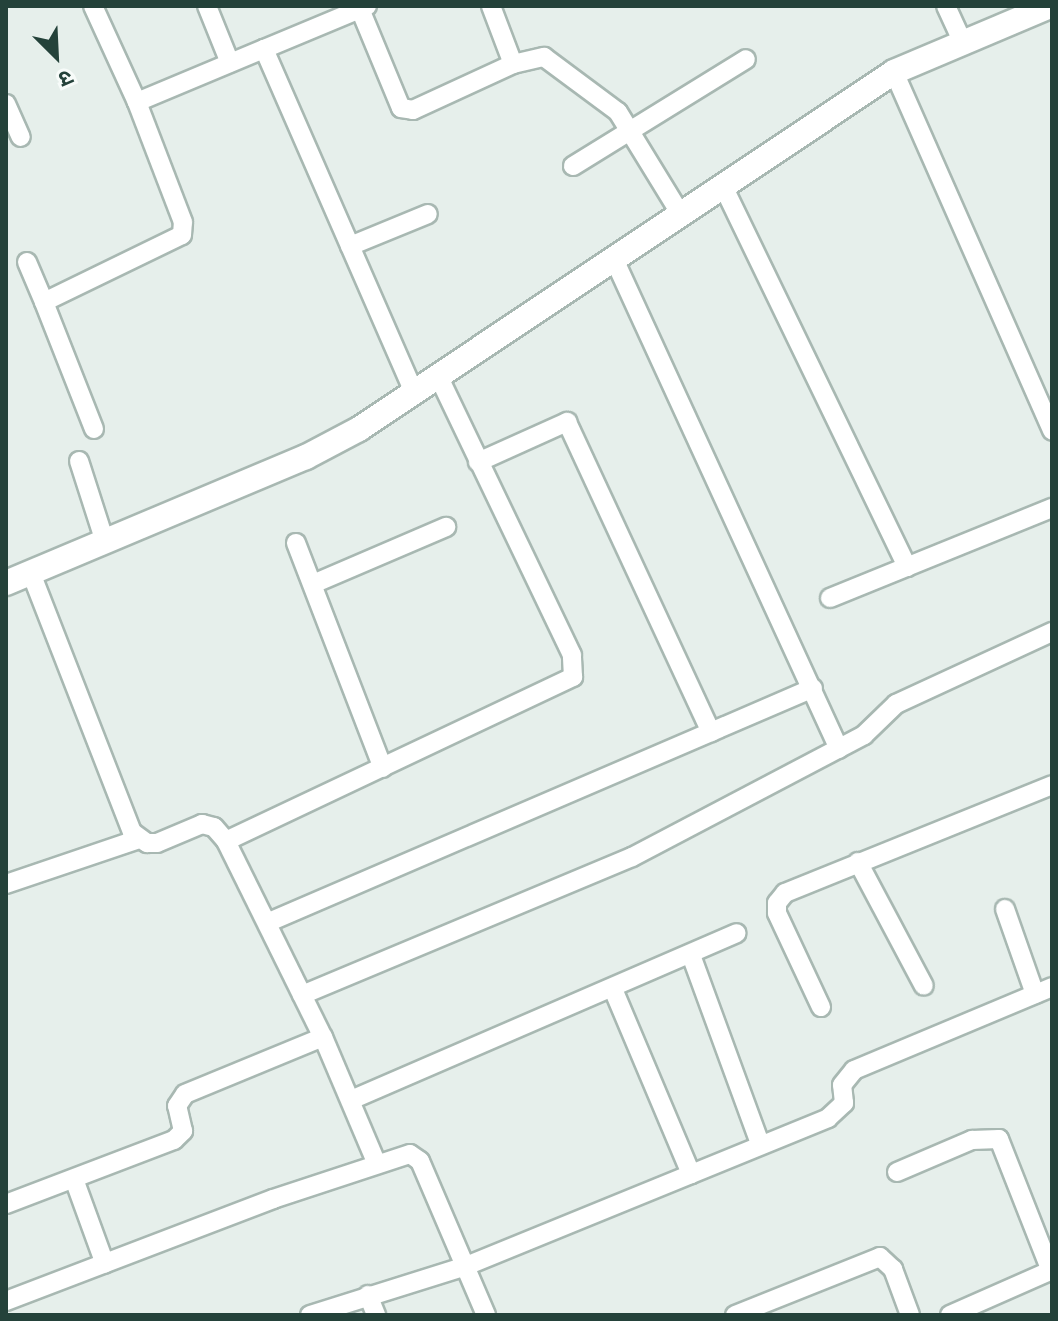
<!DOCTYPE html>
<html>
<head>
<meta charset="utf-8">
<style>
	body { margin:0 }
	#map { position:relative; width:1058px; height:1321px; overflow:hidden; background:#e6efeb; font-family:Arial,"Noto Sans Devanagari",sans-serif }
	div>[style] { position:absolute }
	.roads { filter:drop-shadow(2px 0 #a8b8b2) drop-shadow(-2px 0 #a8b8b2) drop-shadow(0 2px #a8b8b2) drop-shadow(0 -2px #a8b8b2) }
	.street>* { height:18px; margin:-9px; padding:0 9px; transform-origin:9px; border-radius:9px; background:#fff }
	.secondary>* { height:24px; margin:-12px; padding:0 12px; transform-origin:12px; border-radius:12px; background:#fff }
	span { translate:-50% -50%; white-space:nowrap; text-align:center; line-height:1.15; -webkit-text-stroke:8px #f7fbf9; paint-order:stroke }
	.frame { position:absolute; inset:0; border:8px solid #24423a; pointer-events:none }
	.north { position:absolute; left:16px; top:16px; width:80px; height:80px; -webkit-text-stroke:6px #f7fbf9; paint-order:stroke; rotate:156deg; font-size:22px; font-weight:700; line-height:32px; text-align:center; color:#24423a }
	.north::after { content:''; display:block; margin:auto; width:28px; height:36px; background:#24423a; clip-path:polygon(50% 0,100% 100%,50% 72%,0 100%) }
</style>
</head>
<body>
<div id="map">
	<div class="roads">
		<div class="street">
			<i style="left:93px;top:6px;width:106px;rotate:65.4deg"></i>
			<i style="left:137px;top:102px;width:138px;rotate:-22.7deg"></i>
			<i style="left:207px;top:6px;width:61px;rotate:68deg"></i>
			<i style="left:367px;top:6px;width:8px;rotate:157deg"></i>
			<i style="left:360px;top:9px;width:107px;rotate:67.5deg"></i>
			<i style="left:401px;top:108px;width:12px;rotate:9deg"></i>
			<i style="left:413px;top:110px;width:110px;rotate:-24.7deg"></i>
			<i style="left:513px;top:64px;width:32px;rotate:-13deg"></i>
			<i style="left:544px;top:57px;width:92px;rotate:36.6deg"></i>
			<i style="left:618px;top:112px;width:121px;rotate:58.5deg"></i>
			<i style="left:491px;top:6px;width:62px;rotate:69.2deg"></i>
			<i style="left:946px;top:6px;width:41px;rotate:65.3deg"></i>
			<i style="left:360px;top:9px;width:104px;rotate:157.4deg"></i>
			<i style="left:264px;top:49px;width:375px;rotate:66.4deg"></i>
			<i style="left:894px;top:72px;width:392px;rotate:66.2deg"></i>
			<i style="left:6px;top:104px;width:36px;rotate:66deg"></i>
			<i style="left:573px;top:166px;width:203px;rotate:-31.7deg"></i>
			<i style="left:724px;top:188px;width:421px;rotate:64.2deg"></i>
			<i style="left:350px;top:246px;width:84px;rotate:-22.3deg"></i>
			<i style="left:614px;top:259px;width:539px;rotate:65.34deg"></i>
			<i style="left:27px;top:262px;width:43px;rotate:67deg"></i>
			<i style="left:94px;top:429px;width:136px;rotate:-111.5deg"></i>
			<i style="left:44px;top:302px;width:153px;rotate:-25.9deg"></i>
			<i style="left:182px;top:235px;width:13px;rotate:-86deg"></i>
			<i style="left:183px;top:222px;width:129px;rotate:-111deg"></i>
			<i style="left:79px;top:461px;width:85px;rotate:72.2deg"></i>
			<i style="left:478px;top:462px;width:98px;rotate:-24.2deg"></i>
			<i style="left:567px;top:422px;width:342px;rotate:65.1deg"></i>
			<i style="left:296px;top:543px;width:241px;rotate:68.9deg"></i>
			<i style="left:31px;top:573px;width:278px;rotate:68.7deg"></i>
			<i style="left:132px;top:832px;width:19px;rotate:36deg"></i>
			<i style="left:147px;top:843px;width:10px"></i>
			<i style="left:157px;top:843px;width:49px;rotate:-22.9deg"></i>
			<i style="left:202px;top:824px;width:12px;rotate:14deg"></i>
			<i style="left:214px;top:827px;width:18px;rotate:49deg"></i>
			<i style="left:226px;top:841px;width:219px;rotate:63.7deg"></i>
			<i style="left:323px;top:1037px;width:136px;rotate:67deg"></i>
			<i style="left:313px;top:584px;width:145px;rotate:-23.2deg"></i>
			<i style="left:830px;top:598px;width:240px;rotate:-22.1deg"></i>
			<i style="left:226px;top:841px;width:384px;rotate:-25.3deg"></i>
			<i style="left:573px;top:677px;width:22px;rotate:-93deg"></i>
			<i style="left:572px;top:655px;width:307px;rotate:-115.6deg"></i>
			<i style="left:858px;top:862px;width:140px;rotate:62deg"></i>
			<i style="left:6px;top:884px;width:140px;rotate:-18.7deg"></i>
			<i style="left:1005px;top:909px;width:90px;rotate:70.6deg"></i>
			<i style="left:269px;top:922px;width:592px;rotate:-23.27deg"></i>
			<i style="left:691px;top:955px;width:201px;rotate:69.9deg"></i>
			<i style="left:613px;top:989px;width:201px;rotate:67.1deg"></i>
			<i style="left:302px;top:995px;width:358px;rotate:-22.7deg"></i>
			<i style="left:632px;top:857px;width:262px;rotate:-27.7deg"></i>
			<i style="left:864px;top:735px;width:45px;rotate:-44.1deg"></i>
			<i style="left:896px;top:704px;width:172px;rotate:-24.8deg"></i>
			<i style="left:821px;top:1007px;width:104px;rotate:-115.1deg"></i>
			<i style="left:777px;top:913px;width:10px;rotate:-90deg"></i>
			<i style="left:777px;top:903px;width:13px;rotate:-51deg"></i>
			<i style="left:785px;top:893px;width:288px;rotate:-22deg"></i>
			<i style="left:351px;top:1100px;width:420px;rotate:-23.4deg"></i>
			<i style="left:897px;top:1172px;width:82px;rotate:-23.1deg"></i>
			<i style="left:972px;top:1140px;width:27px;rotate:-2deg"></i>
			<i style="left:999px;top:1139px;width:142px;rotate:68.5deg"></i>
			<i style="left:74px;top:1179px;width:90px;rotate:70deg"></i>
			<i style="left:6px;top:1204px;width:180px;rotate:-20.9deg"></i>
			<i style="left:174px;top:1140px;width:13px;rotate:-45deg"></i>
			<i style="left:183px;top:1131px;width:26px;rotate:-103deg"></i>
			<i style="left:177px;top:1106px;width:14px;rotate:-56deg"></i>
			<i style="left:185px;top:1094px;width:149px;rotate:-22.4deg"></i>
			<i style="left:368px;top:1295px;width:22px;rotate:68deg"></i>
			<i style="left:6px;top:1301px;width:286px;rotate:-20.9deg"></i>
			<i style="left:273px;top:1199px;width:144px;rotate:-18.2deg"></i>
			<i style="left:410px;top:1154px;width:12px;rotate:35deg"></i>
			<i style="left:420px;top:1161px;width:168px;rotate:66.8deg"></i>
			<i style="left:310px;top:1315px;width:164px;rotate:-17.4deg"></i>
			<i style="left:466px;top:1266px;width:391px;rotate:-22.2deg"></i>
			<i style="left:828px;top:1118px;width:22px;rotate:-43deg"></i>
			<i style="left:844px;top:1103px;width:18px;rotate:-96deg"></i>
			<i style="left:842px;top:1085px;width:19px;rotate:-51deg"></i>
			<i style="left:854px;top:1070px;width:215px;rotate:-22.7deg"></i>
			<i style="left:735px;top:1315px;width:156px;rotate:-21.8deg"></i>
			<i style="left:880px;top:1257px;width:18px;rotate:43deg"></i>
			<i style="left:893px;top:1269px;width:49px;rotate:69.7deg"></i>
			<i style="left:950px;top:1315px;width:111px;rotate:-23.8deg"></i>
		</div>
		<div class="secondary">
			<i style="left:6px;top:583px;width:325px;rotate:-22.8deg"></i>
			<i style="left:306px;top:457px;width:60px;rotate:-27.8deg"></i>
			<i style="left:359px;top:429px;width:643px;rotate:-33.71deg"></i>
			<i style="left:894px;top:72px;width:169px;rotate:-22.9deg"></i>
		</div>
	</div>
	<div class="frame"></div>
	<div class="north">उ</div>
</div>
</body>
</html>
